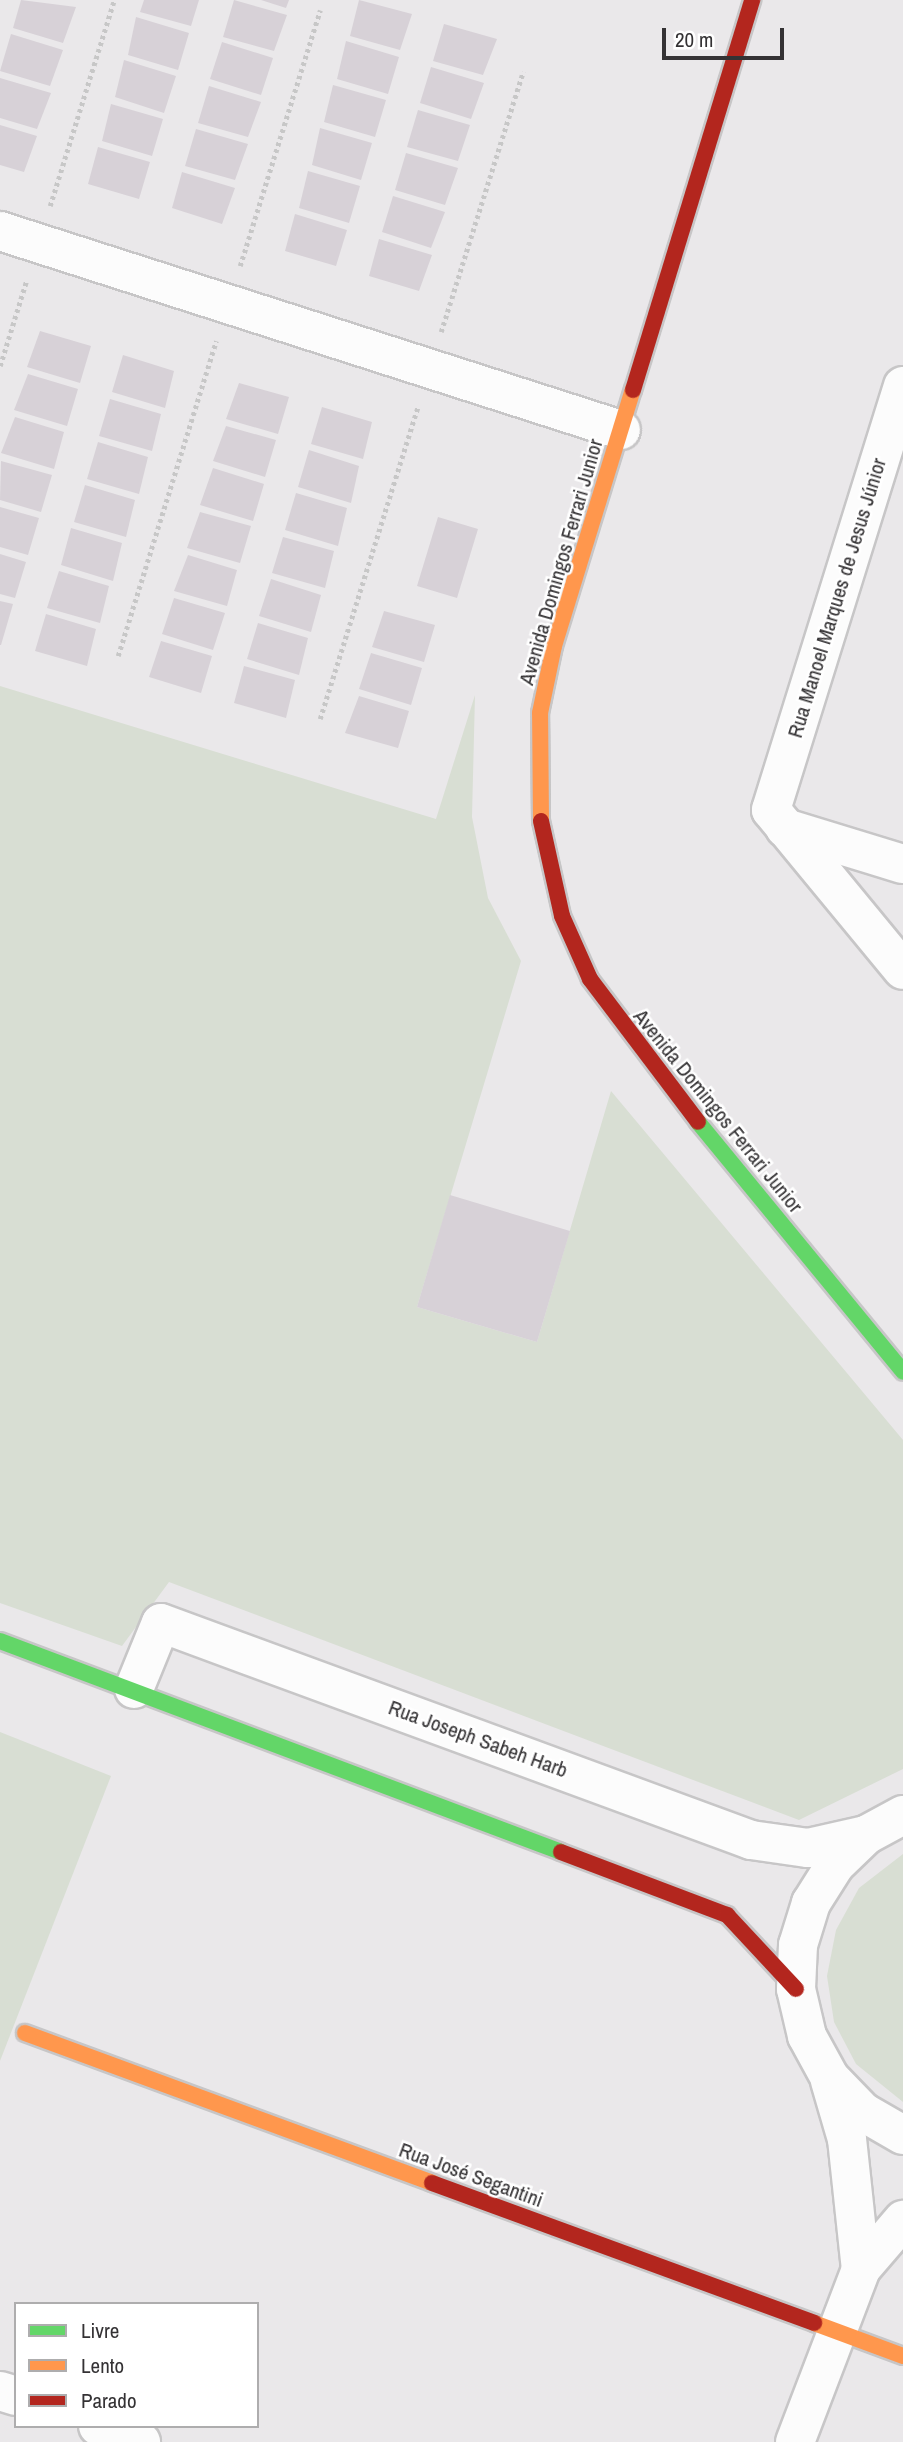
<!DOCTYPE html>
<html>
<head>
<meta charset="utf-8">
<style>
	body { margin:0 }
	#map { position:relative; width:903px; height:2442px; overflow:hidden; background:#eae8ea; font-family:"Archivo Narrow",sans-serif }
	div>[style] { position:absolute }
	.green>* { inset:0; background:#d8ded3 }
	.building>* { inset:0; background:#d7d1d7 }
	.path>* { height:4.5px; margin-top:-2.25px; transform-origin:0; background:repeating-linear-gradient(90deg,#c7c7c7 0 3.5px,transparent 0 7px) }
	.roads { filter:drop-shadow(2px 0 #c7c6c7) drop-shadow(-2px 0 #c7c6c7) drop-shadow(0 2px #c7c6c7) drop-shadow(0 -2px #c7c6c7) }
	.street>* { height:38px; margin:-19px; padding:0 19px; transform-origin:19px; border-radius:19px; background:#fcfcfc }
	.fast>* { height:16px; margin:-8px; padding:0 8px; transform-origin:8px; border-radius:8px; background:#63d668 }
	.slow>* { height:16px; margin:-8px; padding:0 8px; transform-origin:8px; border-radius:8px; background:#ff974d }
	.jam>* { height:16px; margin:-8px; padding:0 8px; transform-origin:8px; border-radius:8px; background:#b3261e }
	span { translate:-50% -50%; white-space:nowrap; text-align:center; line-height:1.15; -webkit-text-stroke:5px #fff; paint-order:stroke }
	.street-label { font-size:21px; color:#343234 }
	.legend { position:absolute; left:14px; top:2302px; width:245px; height:126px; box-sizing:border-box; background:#fff; border:2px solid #aeadae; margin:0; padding:9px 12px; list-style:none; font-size:21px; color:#343234 }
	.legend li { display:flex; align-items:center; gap:14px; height:35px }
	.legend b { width:35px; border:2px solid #aeadae }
	.scale { position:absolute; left:662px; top:28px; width:122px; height:32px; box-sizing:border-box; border:4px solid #343234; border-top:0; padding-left:9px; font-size:21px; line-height:24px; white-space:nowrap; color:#343234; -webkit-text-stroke:5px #fff; paint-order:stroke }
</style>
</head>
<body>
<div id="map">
	<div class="green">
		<i style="clip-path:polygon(0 686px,436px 819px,475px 695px,472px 817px,488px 898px,521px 961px,417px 1307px,537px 1342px,611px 1091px,903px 1440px,903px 1769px,799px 1820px,169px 1582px,122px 1646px,0 1603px)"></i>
		<i style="clip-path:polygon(0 1732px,111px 1776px,0 2061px)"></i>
		<i style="clip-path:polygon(903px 1854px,903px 2102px,856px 2064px,834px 2022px,827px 1976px,836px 1930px,859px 1888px)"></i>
	</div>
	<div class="building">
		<i style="clip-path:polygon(21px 0,76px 7px,63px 43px,13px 28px)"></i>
		<i style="clip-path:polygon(144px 0,199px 0,191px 26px,140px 12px)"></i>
		<i style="clip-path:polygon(234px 0,287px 15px,274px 51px,223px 37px)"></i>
		<i style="clip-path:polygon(261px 0,289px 0,286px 8px)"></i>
		<i style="clip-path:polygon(359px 0,412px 14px,400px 50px,350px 36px)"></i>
		<i style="clip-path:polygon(136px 17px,189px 33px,178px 70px,128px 55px)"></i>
		<i style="clip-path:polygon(444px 24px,497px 39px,483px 75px,433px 61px)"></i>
		<i style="clip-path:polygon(11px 34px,63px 50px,50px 86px,0 71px)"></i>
		<i style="clip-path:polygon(346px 41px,399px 57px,388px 94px,337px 79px)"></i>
		<i style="clip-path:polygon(222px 42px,273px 58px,261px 95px,210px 79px)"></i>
		<i style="clip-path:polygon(124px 60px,176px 76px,164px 113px,115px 97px)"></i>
		<i style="clip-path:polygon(431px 67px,484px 83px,471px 119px,420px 103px)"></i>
		<i style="clip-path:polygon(0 78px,51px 93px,37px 129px,0 118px)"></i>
		<i style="clip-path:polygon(333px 85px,386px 100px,375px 137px,324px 122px)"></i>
		<i style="clip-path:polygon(209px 86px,261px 102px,248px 137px,198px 123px)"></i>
		<i style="clip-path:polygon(111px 104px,163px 119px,152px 156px,102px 141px)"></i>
		<i style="clip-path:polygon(418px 110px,470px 125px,458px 161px,407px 147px)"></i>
		<i style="clip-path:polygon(0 125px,37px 136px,24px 172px,0 165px)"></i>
		<i style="clip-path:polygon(320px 128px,372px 143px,361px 180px,312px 165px)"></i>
		<i style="clip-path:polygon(196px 129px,248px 144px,235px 180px,185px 166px)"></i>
		<i style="clip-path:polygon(98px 147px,150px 162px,139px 199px,88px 184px)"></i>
		<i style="clip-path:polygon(406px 153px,458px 168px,445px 205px,395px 190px)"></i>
		<i style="clip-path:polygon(308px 171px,360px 186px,349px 223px,299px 208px)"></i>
		<i style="clip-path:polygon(182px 172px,235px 188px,222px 224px,172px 208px)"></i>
		<i style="clip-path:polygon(393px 196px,445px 212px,431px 248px,382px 232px)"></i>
		<i style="clip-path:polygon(295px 214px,347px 230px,336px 266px,285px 251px)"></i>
		<i style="clip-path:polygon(379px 239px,432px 255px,419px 291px,369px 276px)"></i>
		<i style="clip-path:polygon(40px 331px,91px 346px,80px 383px,27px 367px)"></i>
		<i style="clip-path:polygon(123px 355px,174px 371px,165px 408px,112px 392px)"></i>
		<i style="clip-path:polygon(28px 374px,78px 389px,67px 426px,14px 410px)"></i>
		<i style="clip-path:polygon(239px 383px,289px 397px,278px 434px,226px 419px)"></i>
		<i style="clip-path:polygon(110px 399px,161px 414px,152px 451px,99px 436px)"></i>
		<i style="clip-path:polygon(322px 407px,372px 422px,363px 459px,311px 444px)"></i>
		<i style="clip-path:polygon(15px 417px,64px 432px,54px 469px,1px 453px)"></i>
		<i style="clip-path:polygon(226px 426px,276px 440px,265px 477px,213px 461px)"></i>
		<i style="clip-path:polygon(98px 442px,148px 457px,139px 494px,87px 479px)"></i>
		<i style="clip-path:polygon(309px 450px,359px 466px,351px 503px,298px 487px)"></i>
		<i style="clip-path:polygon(1px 461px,52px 475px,41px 512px,0 500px)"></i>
		<i style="clip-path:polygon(213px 468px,264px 484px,253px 521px,200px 505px)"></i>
		<i style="clip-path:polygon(85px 485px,135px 500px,126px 537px,74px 522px)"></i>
		<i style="clip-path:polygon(296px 493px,347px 508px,338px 546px,285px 530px)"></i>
		<i style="clip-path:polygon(0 507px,39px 518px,28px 555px,0 547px)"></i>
		<i style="clip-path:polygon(200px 512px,251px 526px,240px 563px,187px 548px)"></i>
		<i style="clip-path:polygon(438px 517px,478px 529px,457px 598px,417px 586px)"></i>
		<i style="clip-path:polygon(71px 528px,122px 543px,113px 581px,61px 565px)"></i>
		<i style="clip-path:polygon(283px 537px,334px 551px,325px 588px,272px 573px)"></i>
		<i style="clip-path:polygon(0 554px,26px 562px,15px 598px,0 594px)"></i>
		<i style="clip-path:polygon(188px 555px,237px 570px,227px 606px,174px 591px)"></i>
		<i style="clip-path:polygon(59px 571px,109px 586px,100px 623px,47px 608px)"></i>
		<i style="clip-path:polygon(271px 579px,321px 595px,311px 632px,259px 616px)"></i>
		<i style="clip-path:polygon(174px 598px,225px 613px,213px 650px,162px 634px)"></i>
		<i style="clip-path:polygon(0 601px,13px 604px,1px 645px,0 645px)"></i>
		<i style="clip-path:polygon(384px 611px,435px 625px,424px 662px,372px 647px)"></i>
		<i style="clip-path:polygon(46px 614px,96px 629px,87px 666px,35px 651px)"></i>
		<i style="clip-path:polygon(258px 623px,308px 638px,299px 675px,247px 659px)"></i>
		<i style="clip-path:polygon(161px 641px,212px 656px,201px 693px,149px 677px)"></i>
		<i style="clip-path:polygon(371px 653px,422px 668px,411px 705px,359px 689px)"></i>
		<i style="clip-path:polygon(244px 666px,295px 680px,286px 718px,234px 703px)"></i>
		<i style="clip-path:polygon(359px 696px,409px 711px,398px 748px,345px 733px)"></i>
		<i style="clip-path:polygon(450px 1195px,570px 1231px,537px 1342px,417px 1307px)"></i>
	</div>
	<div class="path">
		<i style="left:50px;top:206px;width:216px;rotate:-72.7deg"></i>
		<i style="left:240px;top:266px;width:268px;rotate:-72.6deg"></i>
		<i style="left:441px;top:332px;width:273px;rotate:-72.5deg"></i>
		<i style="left:0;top:366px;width:88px;rotate:-72.8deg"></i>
		<i style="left:118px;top:656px;width:330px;rotate:-72.7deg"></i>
		<i style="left:320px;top:719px;width:327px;rotate:-72.6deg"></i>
	</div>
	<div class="roads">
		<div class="street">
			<i style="left:0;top:231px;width:652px;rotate:17.77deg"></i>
			<i style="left:903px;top:386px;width:444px;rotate:107.3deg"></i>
			<i style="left:771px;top:810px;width:207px;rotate:50.5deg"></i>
			<i style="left:785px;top:828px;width:123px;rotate:17deg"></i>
			<i style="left:134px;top:1689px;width:71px;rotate:-67.8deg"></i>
			<i style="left:161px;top:1623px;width:629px;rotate:20.19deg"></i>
			<i style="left:751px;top:1840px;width:58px;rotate:8deg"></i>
			<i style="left:808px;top:1848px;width:59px;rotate:-12.6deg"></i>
			<i style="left:903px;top:1815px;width:42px;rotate:151.6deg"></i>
			<i style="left:866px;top:1835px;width:43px;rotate:135.9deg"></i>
			<i style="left:835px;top:1865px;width:45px;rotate:122.3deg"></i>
			<i style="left:811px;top:1903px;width:44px;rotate:107.2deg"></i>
			<i style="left:798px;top:1945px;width:44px;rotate:92.6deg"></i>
			<i style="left:796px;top:1989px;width:48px;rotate:76.8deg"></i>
			<i style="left:807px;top:2036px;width:48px;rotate:61.3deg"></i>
			<i style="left:830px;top:2078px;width:47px;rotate:45.9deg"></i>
			<i style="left:863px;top:2112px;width:46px;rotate:29.9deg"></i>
			<i style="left:830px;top:2081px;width:60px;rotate:73.7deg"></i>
			<i style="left:847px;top:2139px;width:131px;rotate:83.9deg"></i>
			<i style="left:0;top:2391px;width:17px;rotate:17deg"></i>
			<i style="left:98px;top:2426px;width:46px;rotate:20.4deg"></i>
			<i style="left:795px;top:2442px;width:185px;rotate:-69.1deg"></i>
			<i style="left:861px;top:2269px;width:65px;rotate:-49.4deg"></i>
		</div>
		<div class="fast">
			<i style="left:698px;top:1122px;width:323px;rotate:50.6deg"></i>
			<i style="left:0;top:1641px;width:599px;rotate:20.61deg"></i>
		</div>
		<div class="slow">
			<i style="left:541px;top:821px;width:108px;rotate:-90.5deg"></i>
			<i style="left:540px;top:713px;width:68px;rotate:-78.2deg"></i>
			<i style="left:554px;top:646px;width:268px;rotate:-72.9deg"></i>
			<i style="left:25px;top:2033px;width:434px;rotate:20.2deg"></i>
			<i style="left:814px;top:2323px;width:95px;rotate:20.3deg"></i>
		</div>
		<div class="jam">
			<i style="left:633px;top:390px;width:408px;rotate:-73deg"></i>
			<i style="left:541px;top:821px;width:97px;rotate:77.5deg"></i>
			<i style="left:562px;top:916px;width:69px;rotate:66deg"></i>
			<i style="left:590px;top:979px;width:179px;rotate:52.9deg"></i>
			<i style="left:561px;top:1852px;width:178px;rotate:20.8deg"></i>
			<i style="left:727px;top:1915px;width:101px;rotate:47deg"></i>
			<i style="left:432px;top:2183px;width:407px;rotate:20.1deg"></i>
		</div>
	</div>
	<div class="street-label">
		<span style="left:561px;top:562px;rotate:-74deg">Avenida Domingos Ferrari Junior</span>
		<span style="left:837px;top:598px;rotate:-73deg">Rua Manoel Marques de Jesus Júnior</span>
		<span style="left:718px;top:1111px;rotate:51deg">Avenida Domingos Ferrari Junior</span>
		<span style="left:478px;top:1739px;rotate:20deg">Rua Joseph Sabeh Harb</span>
		<span style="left:471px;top:2175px;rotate:20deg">Rua José Segantini</span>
	</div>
	<ul class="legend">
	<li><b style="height:9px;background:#63d668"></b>Livre</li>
	<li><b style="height:9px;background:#ff974d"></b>Lento</li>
	<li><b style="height:9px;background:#b3261e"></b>Parado</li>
	</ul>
	<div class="scale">20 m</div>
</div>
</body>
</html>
